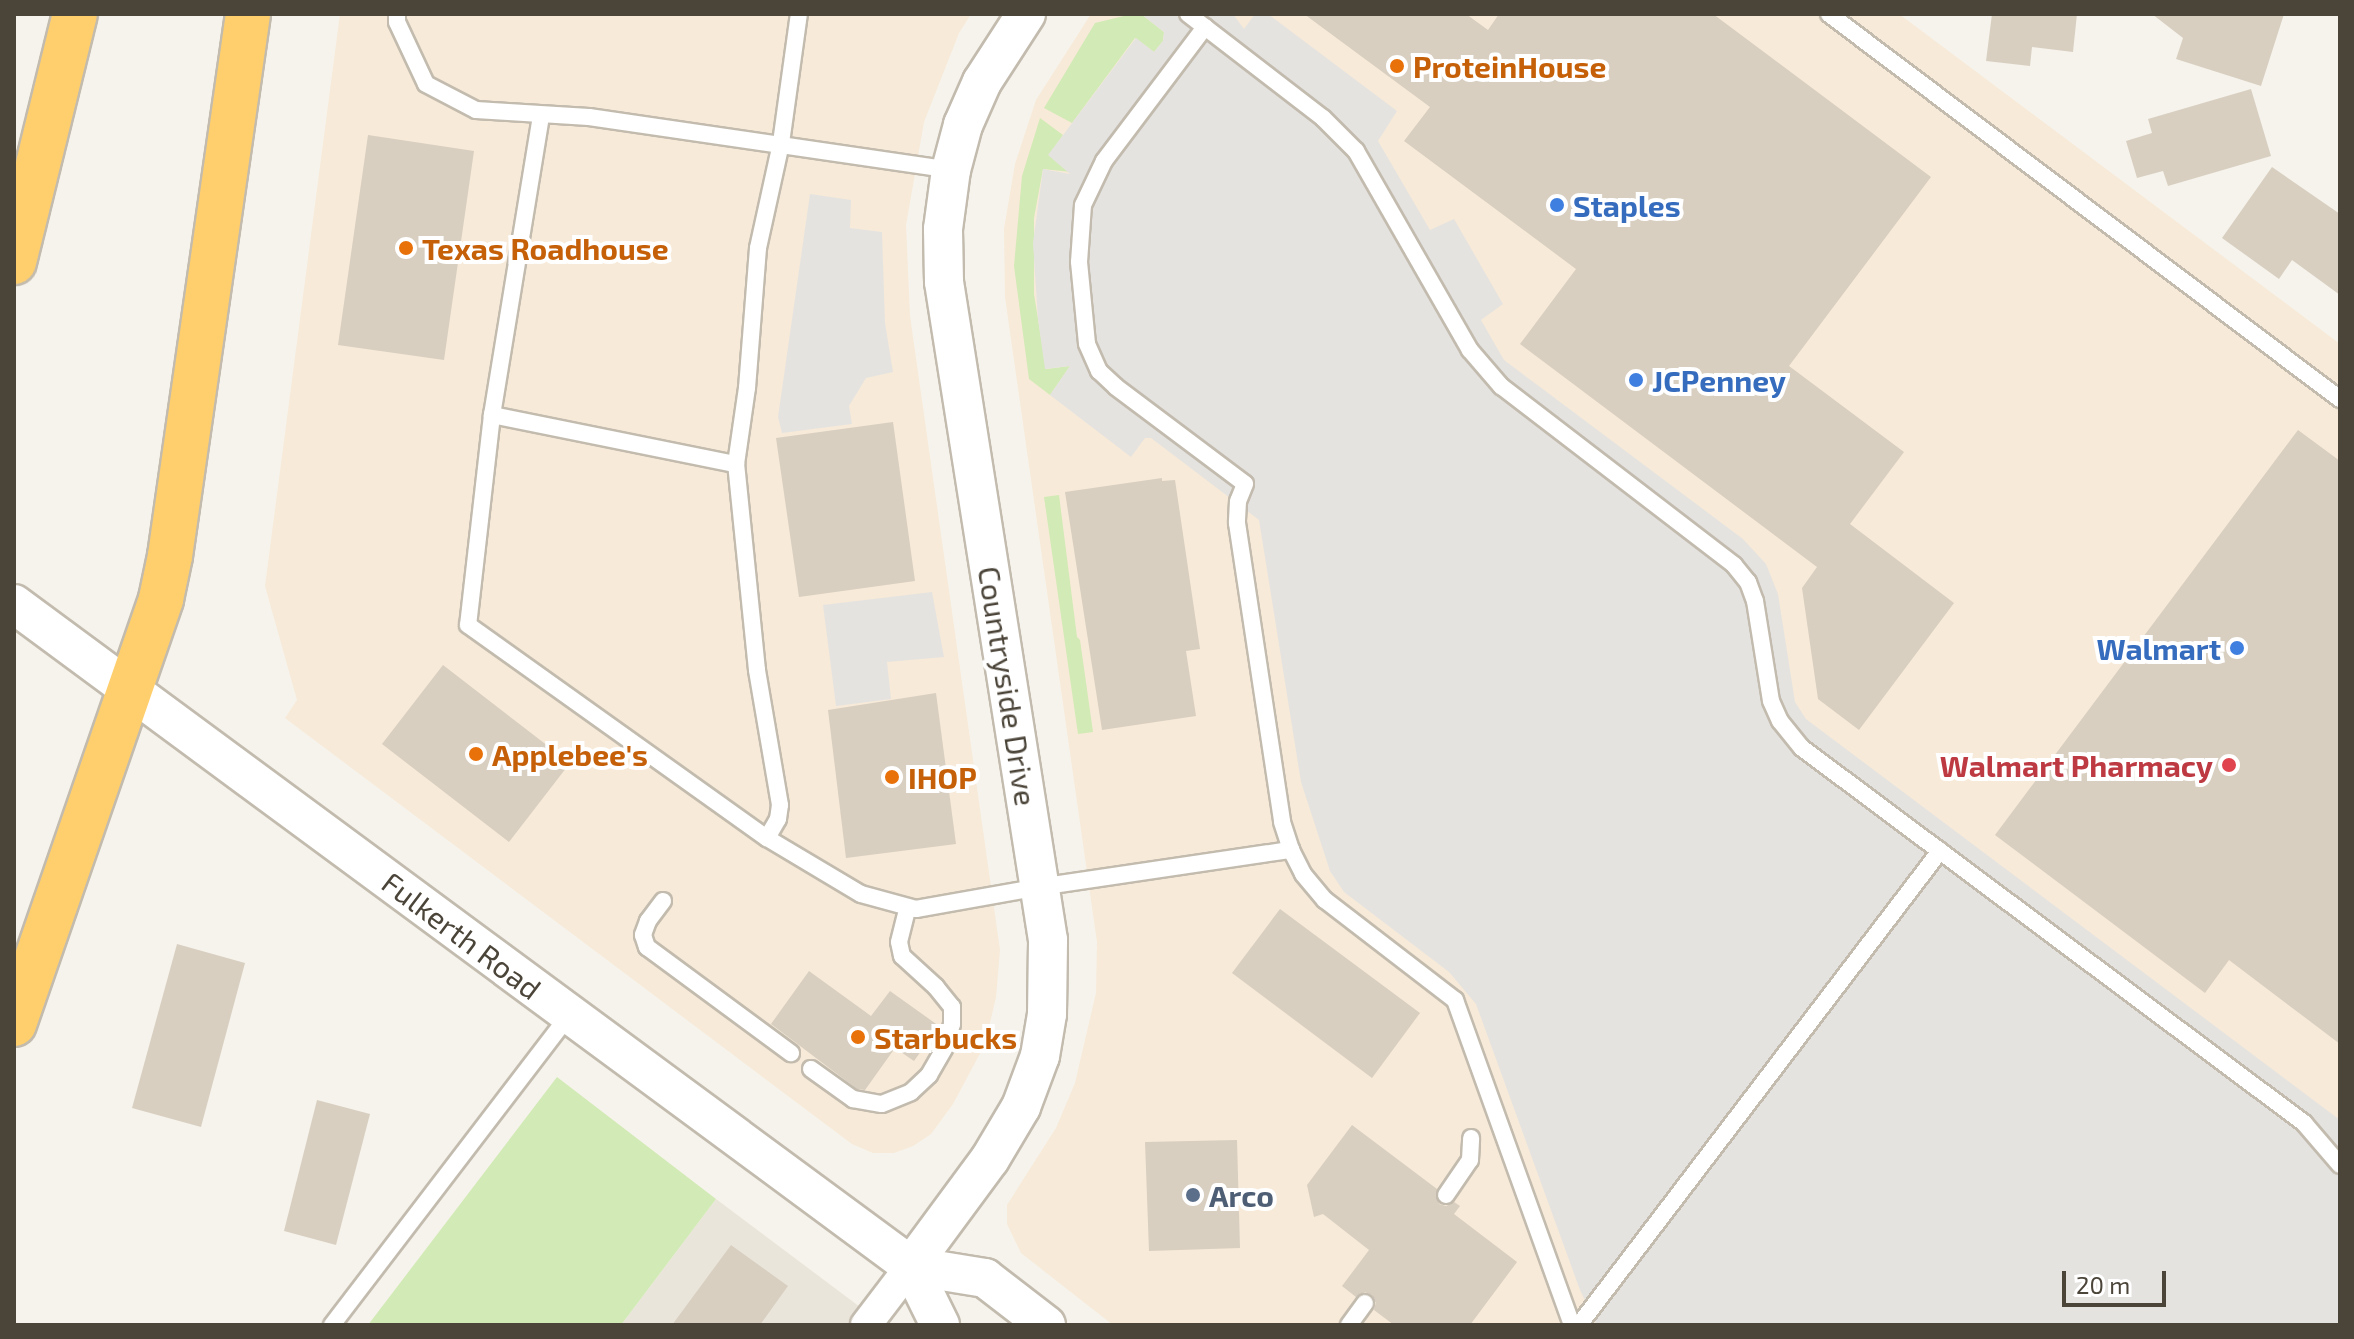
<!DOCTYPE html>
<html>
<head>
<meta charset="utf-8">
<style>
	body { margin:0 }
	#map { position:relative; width:2354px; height:1339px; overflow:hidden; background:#f6f3ec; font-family:"Exo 2",sans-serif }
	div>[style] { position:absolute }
	.residential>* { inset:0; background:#eae5da }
	.commercial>* { inset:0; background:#f7ead8 }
	.green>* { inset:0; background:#d2eab5 }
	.parking>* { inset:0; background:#e5e3e0 }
	.building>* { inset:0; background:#d8cfc1 }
	.roads { filter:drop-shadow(2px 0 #c2bbae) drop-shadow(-2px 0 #c2bbae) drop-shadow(0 2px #c2bbae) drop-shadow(0 -2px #c2bbae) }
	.service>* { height:16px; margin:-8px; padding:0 8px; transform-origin:8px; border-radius:8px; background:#fff }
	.minor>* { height:30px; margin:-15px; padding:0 15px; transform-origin:15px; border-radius:15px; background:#fff }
	.tertiary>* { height:38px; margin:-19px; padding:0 19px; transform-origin:19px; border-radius:19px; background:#fff }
	.motorway>* { height:44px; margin:-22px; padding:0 22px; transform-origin:22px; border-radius:22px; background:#ffcf6e }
	.dots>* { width:22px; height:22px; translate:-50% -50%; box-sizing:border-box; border:4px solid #fff; border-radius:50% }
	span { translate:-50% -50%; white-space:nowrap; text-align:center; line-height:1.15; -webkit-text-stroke:8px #fff; paint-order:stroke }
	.food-label { font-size:30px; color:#c56008; font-weight:700 }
	.left { translate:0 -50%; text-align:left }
	.shop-label { font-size:30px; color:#366cbe; font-weight:700 }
	.right { translate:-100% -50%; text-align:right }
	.street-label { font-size:30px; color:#4b4439 }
	.health-label { font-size:30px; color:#be3a42; font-weight:700 }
	.service-label { font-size:30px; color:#4e5e75; font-weight:700 }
	.frame { position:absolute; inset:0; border:16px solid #4b4439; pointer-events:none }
	.scale { position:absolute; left:2062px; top:1271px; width:104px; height:36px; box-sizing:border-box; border:4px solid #4b4439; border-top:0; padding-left:10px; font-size:24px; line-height:28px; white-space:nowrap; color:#4b4439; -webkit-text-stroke:6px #fff; paint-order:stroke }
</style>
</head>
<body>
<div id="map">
	<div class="residential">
		<i style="clip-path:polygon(716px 1199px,884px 1325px,621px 1325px)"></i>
	</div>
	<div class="commercial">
		<i style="clip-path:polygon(340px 14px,971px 14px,959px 33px,924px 122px,906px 225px,910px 316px,1000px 950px,996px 997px,985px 1044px,953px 1104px,931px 1134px,913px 1146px,894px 1153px,873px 1153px,852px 1144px,285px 718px,297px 700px,265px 586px)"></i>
		<i style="clip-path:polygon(1091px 14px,1899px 14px,2340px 344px,2340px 1325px,1113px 1325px,1021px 1253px,1007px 1224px,1007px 1205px,1056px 1128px,1075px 1083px,1096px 993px,1097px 942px,1005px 297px,1004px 229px,1015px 164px,1036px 100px)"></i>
	</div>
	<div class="green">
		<i style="clip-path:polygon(1132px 14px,1141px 14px,1164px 32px,1163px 41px,1154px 52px,1135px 38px,1072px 123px,1044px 108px,1095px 23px)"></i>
		<i style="clip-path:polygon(1040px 118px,1063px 135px,1049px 155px,1071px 172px,1043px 169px,1034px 218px,1034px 294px,1046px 369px,1070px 366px,1050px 395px,1029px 379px,1014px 266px,1022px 176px)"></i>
		<i style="clip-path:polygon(1059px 495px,1077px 637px,1080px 640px,1093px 732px,1078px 734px,1044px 497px)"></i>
		<i style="clip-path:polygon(557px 1077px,716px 1199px,621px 1325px,368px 1325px)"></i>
	</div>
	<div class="parking">
		<i style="clip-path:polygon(1141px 14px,1233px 14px,1244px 29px,1255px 14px,1268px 14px,1397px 111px,1378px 141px,1430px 230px,1454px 219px,1503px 304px,1481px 320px,1504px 360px,1743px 539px,1766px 564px,1778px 594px,1795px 702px,1806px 719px,2340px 1120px,2340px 1325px,1597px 1325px,1580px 1290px,1476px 1004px,1449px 972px,1344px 892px,1330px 871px,1301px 782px,1259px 520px,1151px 438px,1145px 438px,1131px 457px,1050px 395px,1070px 366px,1045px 369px,1038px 319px,1033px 243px,1043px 169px,1070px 174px,1048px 155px,1136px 38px,1154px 52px,1163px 41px,1164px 32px)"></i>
		<i style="clip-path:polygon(810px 194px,851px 200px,850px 228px,882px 232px,885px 323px,893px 372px,866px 378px,849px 406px,852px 424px,782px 433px,778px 417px)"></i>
		<i style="clip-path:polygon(932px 592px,944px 657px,887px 662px,891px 699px,836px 706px,823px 605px)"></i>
	</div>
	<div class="building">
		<i style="clip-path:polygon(1304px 14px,1466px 14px,1488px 30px,1499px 14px,1713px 14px,1931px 177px,1789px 366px,1904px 452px,1850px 524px,1954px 603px,1859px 730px,1818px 699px,1802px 588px,1817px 567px,1520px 344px,1576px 269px,1404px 141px,1430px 107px)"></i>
		<i style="clip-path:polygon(1992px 14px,2077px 14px,2073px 52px,2032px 47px,2030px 66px,1986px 61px)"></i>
		<i style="clip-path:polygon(2152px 14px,2284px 14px,2261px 86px,2176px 59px,2183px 38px)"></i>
		<i style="clip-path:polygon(2251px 89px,2271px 156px,2168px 186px,2163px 171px,2137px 178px,2126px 141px,2152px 133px,2148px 119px)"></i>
		<i style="clip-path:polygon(368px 135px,474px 151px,444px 360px,338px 345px)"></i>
		<i style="clip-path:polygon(2272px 167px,2340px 214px,2340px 295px,2292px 260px,2279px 279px,2222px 238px)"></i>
		<i style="clip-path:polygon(893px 422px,915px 581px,799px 597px,776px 438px)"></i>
		<i style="clip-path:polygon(2298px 430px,2340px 461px,2340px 1044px,2229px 960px,2205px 993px,1995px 835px)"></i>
		<i style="clip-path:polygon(1162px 478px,1162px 481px,1175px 480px,1200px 649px,1186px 651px,1196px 716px,1102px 730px,1065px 492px)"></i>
		<i style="clip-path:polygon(443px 665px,570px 763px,509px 842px,382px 744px)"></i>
		<i style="clip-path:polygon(936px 693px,956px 844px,846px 858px,828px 710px)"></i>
		<i style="clip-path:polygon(1280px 909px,1420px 1013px,1372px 1078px,1232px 973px)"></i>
		<i style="clip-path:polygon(177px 944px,245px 963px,201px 1127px,132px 1108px)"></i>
		<i style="clip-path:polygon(809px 971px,871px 1016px,890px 991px,939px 1026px,914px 1061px,895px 1048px,865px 1090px,857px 1089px,771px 1024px)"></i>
		<i style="clip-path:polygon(317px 1100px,370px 1114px,336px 1245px,284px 1231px)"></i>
		<i style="clip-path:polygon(1352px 1125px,1437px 1189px,1439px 1204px,1446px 1206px,1454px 1202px,1460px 1206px,1454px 1214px,1517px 1262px,1470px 1325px,1394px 1325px,1374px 1310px,1376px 1303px,1372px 1295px,1365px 1292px,1356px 1297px,1342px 1286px,1369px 1250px,1323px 1214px,1314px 1217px,1307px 1185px)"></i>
		<i style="clip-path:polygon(1237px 1140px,1240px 1248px,1149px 1251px,1145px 1142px)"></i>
		<i style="clip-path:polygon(731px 1245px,788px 1286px,760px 1325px,672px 1325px)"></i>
	</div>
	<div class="roads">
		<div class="service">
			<i style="left:397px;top:14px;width:8px;rotate:90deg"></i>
			<i style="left:397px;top:22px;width:68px;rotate:64.9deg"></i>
			<i style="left:426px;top:84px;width:56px;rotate:27.5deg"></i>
			<i style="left:476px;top:110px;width:113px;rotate:3.5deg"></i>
			<i style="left:589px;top:117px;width:366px;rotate:8.3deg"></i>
			<i style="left:1188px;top:14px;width:170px;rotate:37.6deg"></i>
			<i style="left:1323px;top:118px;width:47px;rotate:45deg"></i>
			<i style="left:1356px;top:151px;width:229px;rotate:60.2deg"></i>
			<i style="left:1470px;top:350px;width:48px;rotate:49.3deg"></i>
			<i style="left:1501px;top:386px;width:294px;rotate:37.5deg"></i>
			<i style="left:1734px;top:565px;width:22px;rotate:51deg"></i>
			<i style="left:1748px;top:582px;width:20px;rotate:70deg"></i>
			<i style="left:1755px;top:601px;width:101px;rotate:80.9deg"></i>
			<i style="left:1771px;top:701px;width:22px;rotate:66deg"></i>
			<i style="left:1780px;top:721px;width:35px;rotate:51deg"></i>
			<i style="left:1802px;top:748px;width:627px;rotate:36.76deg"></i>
			<i style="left:2304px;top:1123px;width:55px;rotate:49.4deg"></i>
			<i style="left:1829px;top:14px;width:640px;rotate:37deg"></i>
			<i style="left:1205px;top:27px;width:168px;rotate:127deg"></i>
			<i style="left:1104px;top:161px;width:49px;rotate:115.5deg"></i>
			<i style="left:1083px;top:205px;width:57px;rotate:94deg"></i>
			<i style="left:1079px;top:262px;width:82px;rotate:84.4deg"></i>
			<i style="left:1087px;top:344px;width:30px;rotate:66deg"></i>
			<i style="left:1099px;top:371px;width:23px;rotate:43deg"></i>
			<i style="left:1116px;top:387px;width:161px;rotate:36.9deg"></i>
			<i style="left:1245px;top:484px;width:18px;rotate:112deg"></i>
			<i style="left:1238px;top:501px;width:22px;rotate:93deg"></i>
			<i style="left:1237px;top:523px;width:302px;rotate:81.4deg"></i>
			<i style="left:1282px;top:822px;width:29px;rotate:72deg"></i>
			<i style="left:1291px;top:850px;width:27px;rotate:63deg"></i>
			<i style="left:1303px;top:874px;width:34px;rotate:50deg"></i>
			<i style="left:1325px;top:900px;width:164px;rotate:37.6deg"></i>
			<i style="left:1455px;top:1000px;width:345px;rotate:70.2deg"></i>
			<i style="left:541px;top:116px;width:303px;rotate:99.3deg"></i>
			<i style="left:492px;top:415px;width:211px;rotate:96.5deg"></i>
			<i style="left:468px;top:625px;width:367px;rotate:35.5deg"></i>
			<i style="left:767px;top:838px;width:109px;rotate:30.8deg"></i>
			<i style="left:861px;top:894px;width:57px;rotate:15.3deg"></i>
			<i style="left:916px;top:909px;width:125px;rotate:-10.1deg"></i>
			<i style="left:1039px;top:887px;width:255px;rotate:-8.4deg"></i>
			<i style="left:492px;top:415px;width:249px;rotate:11.4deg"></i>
			<i style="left:767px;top:838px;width:22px;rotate:-60deg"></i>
			<i style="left:778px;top:819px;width:14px;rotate:-82deg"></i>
			<i style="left:780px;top:805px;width:137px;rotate:-99.7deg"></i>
			<i style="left:757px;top:670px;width:207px;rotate:-95.8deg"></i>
			<i style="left:736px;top:464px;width:77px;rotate:-81.8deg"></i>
			<i style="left:747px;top:388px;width:140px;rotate:-85.5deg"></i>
			<i style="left:758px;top:248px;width:107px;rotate:-77.6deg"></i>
			<i style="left:781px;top:143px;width:130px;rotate:-82.1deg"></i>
			<i style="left:663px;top:901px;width:25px;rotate:127deg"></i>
			<i style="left:648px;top:921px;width:15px;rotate:110deg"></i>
			<i style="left:643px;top:935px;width:13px;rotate:72deg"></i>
			<i style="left:647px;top:947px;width:179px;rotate:36.4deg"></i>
			<i style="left:811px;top:1069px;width:52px;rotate:35.5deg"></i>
			<i style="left:853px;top:1099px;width:29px;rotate:10deg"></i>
			<i style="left:882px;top:1104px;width:31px;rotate:-22deg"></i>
			<i style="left:911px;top:1092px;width:25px;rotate:-43deg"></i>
			<i style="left:929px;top:1075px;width:34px;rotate:-60deg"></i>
			<i style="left:946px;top:1045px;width:22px;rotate:-74deg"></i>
			<i style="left:952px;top:1024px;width:17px;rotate:-90deg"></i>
			<i style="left:952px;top:1007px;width:26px;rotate:-129deg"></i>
			<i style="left:936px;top:987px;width:46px;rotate:-137.6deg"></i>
			<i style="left:902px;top:956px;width:14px;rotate:-102deg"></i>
			<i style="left:899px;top:942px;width:36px;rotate:-76deg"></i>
			<i style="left:1446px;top:1195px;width:42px;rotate:-55.6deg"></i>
			<i style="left:1470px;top:1160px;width:22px;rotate:-87deg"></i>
			<i style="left:332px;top:1325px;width:390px;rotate:-52.6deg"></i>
			<i style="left:1349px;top:1325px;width:27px;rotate:-54deg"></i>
			<i style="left:1579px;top:1325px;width:596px;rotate:-52.71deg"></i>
		</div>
		<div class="minor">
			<i style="left:866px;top:1325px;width:74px;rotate:-52.7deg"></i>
		</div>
		<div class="tertiary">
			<i style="left:14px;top:604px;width:1115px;rotate:36.43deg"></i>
			<i style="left:911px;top:1266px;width:75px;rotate:9.2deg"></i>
			<i style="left:985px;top:1278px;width:77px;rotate:37.6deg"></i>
			<i style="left:911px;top:1266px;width:133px;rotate:-53.6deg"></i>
			<i style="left:990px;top:1159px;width:61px;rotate:-59.2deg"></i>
			<i style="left:1021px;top:1107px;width:54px;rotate:-69.6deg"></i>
			<i style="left:1040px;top:1056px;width:43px;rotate:-80.5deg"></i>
			<i style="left:1047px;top:1014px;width:74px;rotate:-89.2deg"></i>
			<i style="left:1048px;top:940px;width:666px;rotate:-98.98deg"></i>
			<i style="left:944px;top:282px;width:53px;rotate:-91.1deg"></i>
			<i style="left:943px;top:229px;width:60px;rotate:-82.3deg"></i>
			<i style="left:951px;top:170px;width:47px;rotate:-75.1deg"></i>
			<i style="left:963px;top:125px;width:47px;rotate:-66.2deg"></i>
			<i style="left:982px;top:82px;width:81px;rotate:-57.1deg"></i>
			<i style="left:911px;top:1266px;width:66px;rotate:63.8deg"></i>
		</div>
		<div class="motorway">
			<i style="left:14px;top:262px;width:255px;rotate:-76.2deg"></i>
			<i style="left:14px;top:1024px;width:450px;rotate:-70.9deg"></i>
			<i style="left:161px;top:599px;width:44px;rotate:-78.2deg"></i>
			<i style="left:170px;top:556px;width:548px;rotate:-81.81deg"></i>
		</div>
	</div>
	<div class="dots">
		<i style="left:1397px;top:66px;background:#e8710a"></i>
		<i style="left:1557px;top:205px;background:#3f7fe0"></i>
		<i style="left:406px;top:248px;background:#e8710a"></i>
		<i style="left:1636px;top:380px;background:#3f7fe0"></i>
		<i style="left:2237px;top:648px;background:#3f7fe0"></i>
		<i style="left:476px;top:754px;background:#e8710a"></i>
		<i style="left:2229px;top:765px;background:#e0444e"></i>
		<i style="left:892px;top:777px;background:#e8710a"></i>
		<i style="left:858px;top:1037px;background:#e8710a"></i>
		<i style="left:1193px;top:1195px;background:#5c6f8a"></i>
	</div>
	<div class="food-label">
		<span class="left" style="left:1413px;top:66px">ProteinHouse</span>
		<span class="left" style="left:422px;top:248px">Texas Roadhouse</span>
		<span class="left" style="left:492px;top:754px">Applebee's</span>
		<span class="left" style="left:908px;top:777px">IHOP</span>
		<span class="left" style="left:874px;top:1037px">Starbucks</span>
	</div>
	<div class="shop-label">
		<span class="left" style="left:1573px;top:205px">Staples</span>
		<span class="left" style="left:1652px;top:380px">JCPenney</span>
		<span class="right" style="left:2221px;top:648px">Walmart</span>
	</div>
	<div class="street-label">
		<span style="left:1008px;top:686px;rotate:81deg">Countryside Drive</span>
		<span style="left:462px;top:935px;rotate:37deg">Fulkerth Road</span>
	</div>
	<div class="health-label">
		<span class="right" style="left:2213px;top:765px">Walmart Pharmacy</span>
	</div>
	<div class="service-label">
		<span class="left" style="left:1209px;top:1195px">Arco</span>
	</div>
	<div class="frame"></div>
	<div class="scale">20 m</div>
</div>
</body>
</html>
